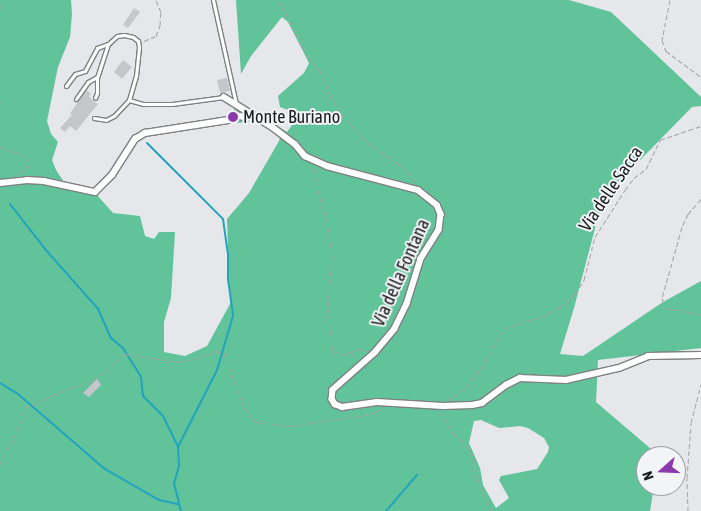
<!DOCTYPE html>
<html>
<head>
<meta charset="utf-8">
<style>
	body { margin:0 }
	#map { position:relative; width:701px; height:511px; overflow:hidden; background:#e5e7ea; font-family:"Asap Condensed",sans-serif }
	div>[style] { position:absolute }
	.forest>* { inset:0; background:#61c399 }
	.stream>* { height:2px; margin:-1px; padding:0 1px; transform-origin:1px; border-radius:1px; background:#22a3bf }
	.building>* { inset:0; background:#c4c6c9 }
	.path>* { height:1px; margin-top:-0.5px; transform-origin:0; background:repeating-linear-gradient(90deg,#a1a3a5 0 5px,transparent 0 7.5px) }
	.roads { filter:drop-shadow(1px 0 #7e8082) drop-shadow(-1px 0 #7e8082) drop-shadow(0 1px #7e8082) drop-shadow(0 -1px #7e8082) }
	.lane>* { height:3px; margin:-1.5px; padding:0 1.5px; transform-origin:1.5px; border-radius:1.5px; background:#fff }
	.street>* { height:5.5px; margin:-2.75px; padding:0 2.75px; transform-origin:2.75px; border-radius:2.75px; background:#fff }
	.dots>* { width:14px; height:14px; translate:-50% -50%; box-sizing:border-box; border:2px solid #f3f4f7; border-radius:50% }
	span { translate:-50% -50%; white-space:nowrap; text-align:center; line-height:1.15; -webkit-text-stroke:4px #f3f4f7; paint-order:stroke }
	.poi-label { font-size:18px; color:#1b1c1d }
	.left { translate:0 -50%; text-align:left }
	.street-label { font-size:18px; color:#1b1c1d }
	.north { position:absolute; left:636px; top:446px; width:50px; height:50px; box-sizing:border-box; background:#f3f4f7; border:1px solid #9d9ea0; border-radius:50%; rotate:250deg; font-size:14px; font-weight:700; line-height:20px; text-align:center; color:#1b1c1d }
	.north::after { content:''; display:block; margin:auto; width:18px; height:22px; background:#8939a9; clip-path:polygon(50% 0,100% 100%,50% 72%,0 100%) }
</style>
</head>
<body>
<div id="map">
	<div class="forest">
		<i style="clip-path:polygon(evenodd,0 0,71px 0,72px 14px,70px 37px,58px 67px,47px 121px,51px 134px,58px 142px,52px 160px,56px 170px,66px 185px,90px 190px,97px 188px,111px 174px,129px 143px,142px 133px,159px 127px,223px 118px,235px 109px,228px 102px,239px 103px,287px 132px,295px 121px,291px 111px,280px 107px,278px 96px,304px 73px,309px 63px,288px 22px,282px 17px,251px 56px,241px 74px,236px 0,569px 0,611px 12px,701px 97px,701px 106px,692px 107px,603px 198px,574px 308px,560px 354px,583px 356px,663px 302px,701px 281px,701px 348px,598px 360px,596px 402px,658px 455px,646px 456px,646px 486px,654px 486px,650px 511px,0 511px,0 0,233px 120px,238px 123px,256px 120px,280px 137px,279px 141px,249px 193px,227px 219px,230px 304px,207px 346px,185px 356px,164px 352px,164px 322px,171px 298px,175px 232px,159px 232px,154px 239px,145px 236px,140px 216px,113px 213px,97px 195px,110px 182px,130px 147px,140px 137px,148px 133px,233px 120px,0 0,481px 420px,499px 428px,520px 426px,528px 428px,544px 438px,549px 447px,548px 452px,537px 469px,501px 476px,499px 480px,509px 498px,496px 508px,483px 485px,480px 468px,469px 443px,474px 421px,481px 420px)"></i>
	</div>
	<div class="stream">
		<i style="left:147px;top:143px;width:107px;rotate:45deg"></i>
		<i style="left:223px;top:219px;width:34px;rotate:82deg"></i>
		<i style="left:228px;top:253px;width:26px;rotate:90deg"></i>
		<i style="left:228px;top:279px;width:37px;rotate:82deg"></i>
		<i style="left:233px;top:316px;width:56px;rotate:106.5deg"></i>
		<i style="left:217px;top:370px;width:86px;rotate:116.9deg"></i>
		<i style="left:178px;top:447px;width:19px;rotate:87deg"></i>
		<i style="left:179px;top:466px;width:18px;rotate:106deg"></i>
		<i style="left:174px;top:483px;width:29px;rotate:76deg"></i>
		<i style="left:10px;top:204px;width:57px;rotate:52.1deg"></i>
		<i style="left:45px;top:249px;width:80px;rotate:48.5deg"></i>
		<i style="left:98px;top:309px;width:32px;rotate:66deg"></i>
		<i style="left:111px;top:338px;width:16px;rotate:40deg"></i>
		<i style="left:123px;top:348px;width:34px;rotate:58deg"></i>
		<i style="left:141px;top:377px;width:19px;rotate:84deg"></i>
		<i style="left:143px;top:396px;width:28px;rotate:45deg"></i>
		<i style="left:163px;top:416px;width:34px;rotate:64deg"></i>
		<i style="left:0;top:383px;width:21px;rotate:31deg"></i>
		<i style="left:18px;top:394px;width:115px;rotate:40.8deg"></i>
		<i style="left:105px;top:469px;width:62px;rotate:29.9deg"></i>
		<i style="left:159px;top:500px;width:19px;rotate:12deg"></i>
		<i style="left:386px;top:511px;width:48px;rotate:-49.3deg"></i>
	</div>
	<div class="building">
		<i style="clip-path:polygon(134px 8px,140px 12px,128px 28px,123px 25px)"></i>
		<i style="clip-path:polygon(123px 60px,132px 67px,122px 79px,114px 72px)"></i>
		<i style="clip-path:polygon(227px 78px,230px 91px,220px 93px,217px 80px)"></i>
		<i style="clip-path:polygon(87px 90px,91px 94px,89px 96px,92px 100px,98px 104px,76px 131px,70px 126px,65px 132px,60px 128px,72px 115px,70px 114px,77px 103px,74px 102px,78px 101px)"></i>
		<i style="clip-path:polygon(97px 379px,101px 385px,89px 397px,83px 393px)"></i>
	</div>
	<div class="path">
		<i style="left:279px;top:0;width:54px;rotate:63.4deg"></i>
		<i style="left:303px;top:48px;width:29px;rotate:54deg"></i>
		<i style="left:320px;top:71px;width:27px;rotate:68deg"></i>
		<i style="left:330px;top:96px;width:22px;rotate:60deg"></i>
		<i style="left:341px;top:115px;width:39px;rotate:46deg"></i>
		<i style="left:368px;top:143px;width:35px;rotate:35deg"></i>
		<i style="left:397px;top:163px;width:21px;rotate:41deg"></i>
		<i style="left:413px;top:177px;width:6px;rotate:72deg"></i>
		<i style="left:670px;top:0;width:41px;rotate:101.3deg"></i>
		<i style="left:662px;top:40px;width:12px;rotate:70deg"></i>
		<i style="left:666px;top:51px;width:44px;rotate:36.6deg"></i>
		<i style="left:0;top:8px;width:10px;rotate:-53deg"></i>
		<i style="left:144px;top:41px;width:13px;rotate:-23deg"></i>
		<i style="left:156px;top:36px;width:12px;rotate:-70deg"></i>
		<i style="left:160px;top:25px;width:13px;rotate:-86deg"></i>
		<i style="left:161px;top:12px;width:13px;rotate:-113deg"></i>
		<i style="left:0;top:102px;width:1px;rotate:90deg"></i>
		<i style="left:0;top:147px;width:28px;rotate:18deg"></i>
		<i style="left:27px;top:156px;width:9px;rotate:72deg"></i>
		<i style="left:30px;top:165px;width:19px;rotate:145deg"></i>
		<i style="left:314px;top:168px;width:37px;rotate:79deg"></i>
		<i style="left:321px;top:204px;width:17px;rotate:69deg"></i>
		<i style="left:327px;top:220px;width:36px;rotate:82deg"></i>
		<i style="left:332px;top:256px;width:52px;rotate:94.4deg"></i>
		<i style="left:328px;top:308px;width:45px;rotate:83.7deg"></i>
		<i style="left:333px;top:353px;width:14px;rotate:4deg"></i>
		<i style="left:347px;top:354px;width:12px;rotate:-24deg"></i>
		<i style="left:358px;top:349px;width:11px;rotate:10deg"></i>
		<i style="left:701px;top:199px;width:20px;rotate:131deg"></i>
		<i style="left:688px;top:214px;width:14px;rotate:115deg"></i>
		<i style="left:682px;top:227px;width:74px;rotate:105.7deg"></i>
		<i style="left:662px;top:298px;width:11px;rotate:68deg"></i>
		<i style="left:666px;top:308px;width:36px;rotate:11deg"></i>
		<i style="left:352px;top:353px;width:8px;rotate:45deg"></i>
		<i style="left:448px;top:400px;width:23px;rotate:-34deg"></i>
		<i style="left:467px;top:387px;width:32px;rotate:-54deg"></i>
		<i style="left:486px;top:361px;width:38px;rotate:-60deg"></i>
		<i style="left:505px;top:328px;width:39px;rotate:-17deg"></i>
		<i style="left:542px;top:317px;width:21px;rotate:-29deg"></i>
		<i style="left:560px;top:307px;width:20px;rotate:-41deg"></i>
		<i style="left:575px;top:294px;width:17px;rotate:-57deg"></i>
		<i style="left:584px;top:280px;width:44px;rotate:-75.7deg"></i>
		<i style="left:595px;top:237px;width:56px;rotate:-57.4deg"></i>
		<i style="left:625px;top:190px;width:15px;rotate:-53deg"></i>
		<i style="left:634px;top:178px;width:15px;rotate:-37deg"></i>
		<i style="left:646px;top:169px;width:32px;rotate:-64deg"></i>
		<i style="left:660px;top:140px;width:43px;rotate:-18.9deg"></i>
		<i style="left:439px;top:412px;width:27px;rotate:56deg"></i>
		<i style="left:454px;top:434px;width:16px;rotate:43deg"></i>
		<i style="left:466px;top:445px;width:17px;rotate:57deg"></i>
		<i style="left:475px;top:459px;width:14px;rotate:90deg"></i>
		<i style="left:475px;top:473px;width:42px;rotate:65.9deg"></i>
		<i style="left:0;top:464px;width:38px;rotate:-62deg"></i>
		<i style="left:18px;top:430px;width:23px;rotate:-72deg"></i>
		<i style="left:25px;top:408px;width:51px;rotate:-24.1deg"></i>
		<i style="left:72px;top:387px;width:16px;rotate:-11deg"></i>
		<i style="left:88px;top:384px;width:21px;rotate:-35deg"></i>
		<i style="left:105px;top:372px;width:26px;rotate:-43deg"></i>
		<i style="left:124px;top:354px;width:55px;rotate:8.4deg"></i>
		<i style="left:178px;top:362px;width:21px;rotate:-11deg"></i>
		<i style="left:199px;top:358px;width:18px;rotate:-22deg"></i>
		<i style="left:216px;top:351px;width:8px;rotate:14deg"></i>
		<i style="left:224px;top:353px;width:59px;rotate:70deg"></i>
		<i style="left:244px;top:408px;width:18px;rotate:49deg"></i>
		<i style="left:256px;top:422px;width:34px;rotate:7deg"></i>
		<i style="left:290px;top:426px;width:83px;rotate:-8.3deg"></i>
		<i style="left:372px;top:414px;width:11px;rotate:-27deg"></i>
		<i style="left:688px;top:511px;width:33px;rotate:-92deg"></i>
		<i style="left:687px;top:478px;width:55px;rotate:-85.8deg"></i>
		<i style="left:691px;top:423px;width:40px;rotate:-75.6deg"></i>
	</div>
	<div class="roads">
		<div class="lane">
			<i style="left:213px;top:0;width:107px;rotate:77.5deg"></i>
			<i style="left:66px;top:86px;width:15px;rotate:-53deg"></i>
			<i style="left:75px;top:74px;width:10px;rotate:-17deg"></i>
			<i style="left:85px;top:71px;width:26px;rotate:-62deg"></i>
			<i style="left:97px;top:48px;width:12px;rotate:-20deg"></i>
			<i style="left:76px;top:99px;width:21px;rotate:-55deg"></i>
			<i style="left:88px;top:82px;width:10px;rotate:-29deg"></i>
			<i style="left:129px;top:100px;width:15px;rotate:16deg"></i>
			<i style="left:143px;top:104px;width:29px"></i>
			<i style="left:172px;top:104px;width:52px;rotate:-7.7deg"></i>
			<i style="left:94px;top:118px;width:12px;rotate:9deg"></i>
			<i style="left:106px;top:120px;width:9px;rotate:-27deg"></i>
			<i style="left:114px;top:116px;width:22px;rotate:-47deg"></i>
			<i style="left:129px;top:100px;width:25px;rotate:-74deg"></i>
			<i style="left:136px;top:76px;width:29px;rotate:-84deg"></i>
			<i style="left:139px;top:47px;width:6px;rotate:-99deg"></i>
			<i style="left:138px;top:41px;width:6px;rotate:-141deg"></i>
			<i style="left:133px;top:37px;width:9px;rotate:-167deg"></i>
			<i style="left:124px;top:35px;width:7px;rotate:172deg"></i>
			<i style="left:117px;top:36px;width:12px;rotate:138deg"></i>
			<i style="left:108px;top:44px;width:35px;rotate:108deg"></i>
			<i style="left:97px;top:77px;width:16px;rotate:90deg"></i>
			<i style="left:97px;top:93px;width:5px;rotate:112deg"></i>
		</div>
		<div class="street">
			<i style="left:224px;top:97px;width:55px;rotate:31.7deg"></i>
			<i style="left:271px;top:126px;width:30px;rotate:37deg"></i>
			<i style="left:295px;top:144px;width:16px;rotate:50deg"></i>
			<i style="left:305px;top:156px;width:24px;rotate:24deg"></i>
			<i style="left:327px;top:166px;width:94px;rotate:14.8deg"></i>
			<i style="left:418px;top:190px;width:24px;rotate:38deg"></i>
			<i style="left:437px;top:205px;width:10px;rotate:66deg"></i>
			<i style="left:441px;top:214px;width:16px;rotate:97deg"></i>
			<i style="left:439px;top:230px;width:34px;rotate:122deg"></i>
			<i style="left:421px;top:259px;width:47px;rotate:107.3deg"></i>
			<i style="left:407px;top:304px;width:28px;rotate:116deg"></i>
			<i style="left:395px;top:329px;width:31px;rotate:130deg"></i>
			<i style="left:375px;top:353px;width:56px;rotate:138.6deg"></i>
			<i style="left:333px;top:390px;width:9px;rotate:96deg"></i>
			<i style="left:332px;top:399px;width:6px;rotate:59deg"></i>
			<i style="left:335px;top:404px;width:8px;rotate:23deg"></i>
			<i style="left:342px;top:407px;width:35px;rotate:-8deg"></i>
			<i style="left:377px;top:402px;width:66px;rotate:3.5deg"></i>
			<i style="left:443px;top:406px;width:29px;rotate:-2deg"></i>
			<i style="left:472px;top:405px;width:10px;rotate:-11deg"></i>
			<i style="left:482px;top:403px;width:30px;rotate:-37deg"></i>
			<i style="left:506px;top:385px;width:16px;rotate:-27deg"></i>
			<i style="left:520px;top:378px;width:46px;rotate:2.5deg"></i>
			<i style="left:566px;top:380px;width:54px;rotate:-12.8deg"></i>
			<i style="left:619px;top:368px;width:31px;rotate:-22deg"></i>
			<i style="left:648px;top:356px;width:53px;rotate:-1.1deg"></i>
			<i style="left:0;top:183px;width:27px;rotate:-6deg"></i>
			<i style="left:27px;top:180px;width:17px;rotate:3deg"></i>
			<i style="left:44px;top:181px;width:52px;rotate:12.2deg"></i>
			<i style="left:95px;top:192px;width:24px;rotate:-45deg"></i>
			<i style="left:112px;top:175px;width:43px;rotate:-57.4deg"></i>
			<i style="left:135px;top:139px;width:12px;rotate:-31deg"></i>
			<i style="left:145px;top:133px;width:84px;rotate:-8.9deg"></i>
			<i style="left:228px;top:120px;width:9px;rotate:-32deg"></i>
			<i style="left:236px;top:115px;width:8px;rotate:14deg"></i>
			<i style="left:244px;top:117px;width:9px;rotate:-13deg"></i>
		</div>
	</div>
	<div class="dots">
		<i style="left:233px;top:117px;background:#8939a9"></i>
	</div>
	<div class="poi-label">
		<span class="left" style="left:243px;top:117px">Monte Buriano</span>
	</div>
	<div class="street-label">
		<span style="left:611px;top:189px;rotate:-56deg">Via delle Sacca</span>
		<span style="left:401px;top:273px;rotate:-66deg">Via della Fontana</span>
	</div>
	<div class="north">N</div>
</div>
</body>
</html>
